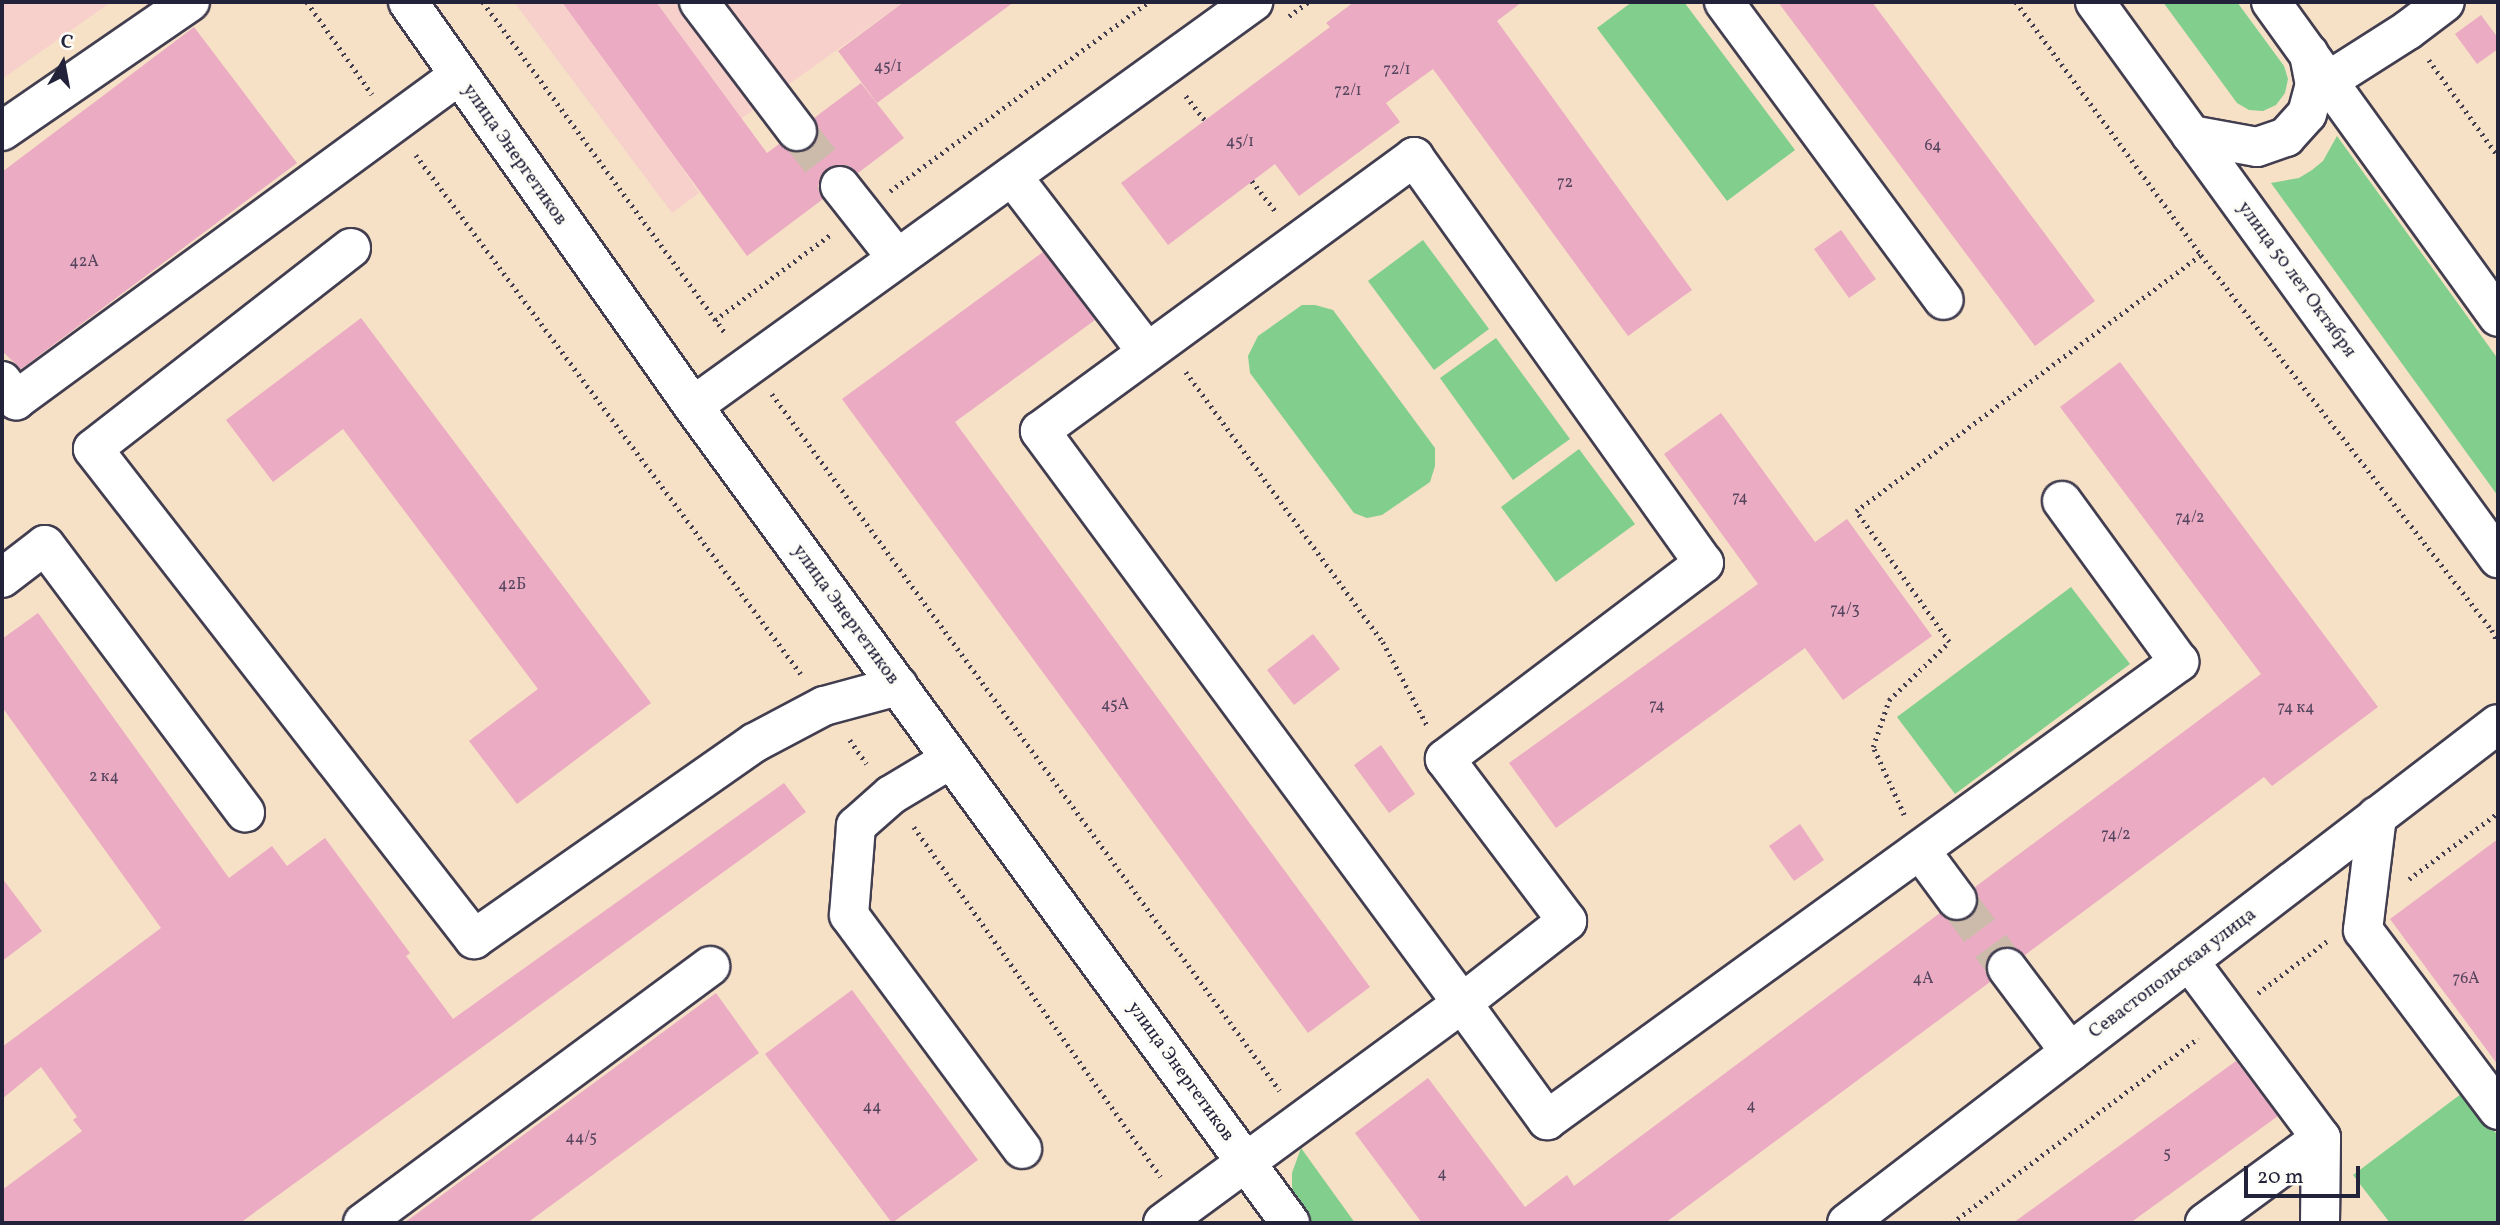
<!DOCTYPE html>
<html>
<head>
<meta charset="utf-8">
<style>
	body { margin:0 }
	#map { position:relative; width:2500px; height:1225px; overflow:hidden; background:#f6e0c6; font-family:Vollkorn,serif }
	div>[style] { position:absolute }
	.built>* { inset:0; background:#f7d0cc }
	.green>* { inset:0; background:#81ce8d }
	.building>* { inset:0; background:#eaabc3 }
	.minor-tunnel>* { height:38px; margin-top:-19px; transform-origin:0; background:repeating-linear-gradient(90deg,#ccbaaa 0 38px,transparent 0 57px) }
	.path>* { height:4.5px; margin-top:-2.25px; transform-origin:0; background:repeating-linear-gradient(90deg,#423e50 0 2px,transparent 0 7px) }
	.roads { filter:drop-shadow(2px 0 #423e50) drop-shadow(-2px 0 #423e50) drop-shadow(0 2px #423e50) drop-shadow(0 -2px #423e50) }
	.minor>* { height:38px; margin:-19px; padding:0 19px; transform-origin:19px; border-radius:19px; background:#fff }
	.major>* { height:38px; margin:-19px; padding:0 19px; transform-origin:19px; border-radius:19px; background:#fff }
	span { translate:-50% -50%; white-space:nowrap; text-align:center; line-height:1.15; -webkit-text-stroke:6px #fdfcf7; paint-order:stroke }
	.number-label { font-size:16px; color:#54445d }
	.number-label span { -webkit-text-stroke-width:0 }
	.street-label { font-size:19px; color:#22223b }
	.frame { position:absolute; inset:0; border:4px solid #22223b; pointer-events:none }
	.north { position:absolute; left:28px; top:28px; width:70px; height:70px; -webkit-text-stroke:5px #fdfcf7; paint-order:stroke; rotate:10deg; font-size:19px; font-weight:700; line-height:28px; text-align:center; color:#22223b }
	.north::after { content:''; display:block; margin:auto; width:24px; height:32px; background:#22223b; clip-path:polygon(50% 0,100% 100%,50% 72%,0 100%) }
	.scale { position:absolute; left:2244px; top:1166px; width:116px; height:32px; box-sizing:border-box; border:4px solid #22223b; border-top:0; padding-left:9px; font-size:21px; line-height:24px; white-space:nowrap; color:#22223b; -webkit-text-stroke:5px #fdfcf7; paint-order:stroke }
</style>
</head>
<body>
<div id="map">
	<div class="built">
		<i style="clip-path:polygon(2px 2px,111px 2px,2px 79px)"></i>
		<i style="clip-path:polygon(514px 2px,904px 2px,679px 163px,699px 193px,672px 213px)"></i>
	</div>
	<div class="green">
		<i style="clip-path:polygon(1632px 2px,1684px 2px,1795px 150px,1727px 201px,1597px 28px)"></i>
		<i style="clip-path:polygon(2163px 2px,2237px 2px,2284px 66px,2288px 79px,2285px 93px,2276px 105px,2263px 111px,2249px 110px,2237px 103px)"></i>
		<i style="clip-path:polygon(2337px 136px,2498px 359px,2498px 496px,2271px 183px,2299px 178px,2312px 170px,2323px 161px)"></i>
		<i style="clip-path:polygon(1423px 240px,1489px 329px,1434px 370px,1368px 281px)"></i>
		<i style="clip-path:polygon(1302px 305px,1315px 305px,1333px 310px,1435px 448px,1435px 466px,1430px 482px,1382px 515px,1367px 518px,1354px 513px,1250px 373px,1248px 356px,1258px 336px)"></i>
		<i style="clip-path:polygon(1496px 338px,1570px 439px,1513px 480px,1440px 378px)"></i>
		<i style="clip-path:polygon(1579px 449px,1635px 524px,1556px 582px,1501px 507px)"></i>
		<i style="clip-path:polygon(2071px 587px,2130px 664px,1955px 794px,1897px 717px)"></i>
		<i style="clip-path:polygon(2465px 1091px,2498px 1136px,2498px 1223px,2390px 1223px,2353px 1175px)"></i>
		<i style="clip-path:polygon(1301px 1148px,1355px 1223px,1312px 1223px,1294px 1198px,1292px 1186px,1292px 1173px)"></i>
	</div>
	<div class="building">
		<i style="clip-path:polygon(562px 2px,656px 2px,767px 153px,779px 144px,788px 151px,799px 153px,811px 148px,817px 139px,819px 129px,814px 118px,861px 83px,904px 138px,858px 173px,847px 166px,836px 165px,827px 168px,820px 179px,818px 188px,823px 199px,747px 256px)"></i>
		<i style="clip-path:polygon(904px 2px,1014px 2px,877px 103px,838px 51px)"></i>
		<i style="clip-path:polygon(1354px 2px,1522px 2px,1497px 21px,1692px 290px,1628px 336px,1433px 69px,1386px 103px,1400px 122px,1299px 196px,1275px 164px,1168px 245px,1121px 183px,1330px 27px,1326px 23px)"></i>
		<i style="clip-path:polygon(1778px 2px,1872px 2px,2095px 301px,2035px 346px)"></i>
		<i style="clip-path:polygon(2481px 15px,2498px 38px,2498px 49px,2477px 64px,2455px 34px)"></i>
		<i style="clip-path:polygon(194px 27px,297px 163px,21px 369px,2px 351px,2px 172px)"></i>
		<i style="clip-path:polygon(1841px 230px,1876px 279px,1849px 298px,1814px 249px)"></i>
		<i style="clip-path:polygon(1043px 252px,1095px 320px,955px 422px,1370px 987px,1308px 1033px,842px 399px)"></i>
		<i style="clip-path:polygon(361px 318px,651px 703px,517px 804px,469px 741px,538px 689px,343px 429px,273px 482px,226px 420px)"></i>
		<i style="clip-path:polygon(2120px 362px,2378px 707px,2272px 786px,2264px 777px,2025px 955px,2015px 948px,2004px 946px,1994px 950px,1987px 960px,1985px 971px,1990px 982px,1665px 1223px,1422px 1223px,1355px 1133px,1428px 1078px,1525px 1207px,1567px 1175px,1574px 1186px,1940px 913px,1948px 920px,1959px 922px,1970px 917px,1977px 909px,1979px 898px,1975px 887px,2261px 674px,2060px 407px)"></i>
		<i style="clip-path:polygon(1721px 413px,1815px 542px,1847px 519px,1932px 636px,1843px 700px,1805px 648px,1556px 828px,1509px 763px,1758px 584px,1664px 454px)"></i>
		<i style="clip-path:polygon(38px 613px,229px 878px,272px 846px,287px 866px,325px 838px,410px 953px,406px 956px,453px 1019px,784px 783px,806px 812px,240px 1223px,2px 1223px,2px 1190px,82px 1131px,73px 1120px,77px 1117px,41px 1067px,2px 1099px,2px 1047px,161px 928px,2px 707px,2px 639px)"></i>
		<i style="clip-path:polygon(1313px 634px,1340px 669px,1294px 705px,1267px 670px)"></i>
		<i style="clip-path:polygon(1381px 745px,1415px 794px,1389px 813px,1354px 765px)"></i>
		<i style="clip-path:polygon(1800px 824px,1824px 860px,1794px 881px,1769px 846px)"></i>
		<i style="clip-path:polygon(2498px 839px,2498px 1065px,2390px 919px)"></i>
		<i style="clip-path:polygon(2px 878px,42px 931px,2px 961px)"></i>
		<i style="clip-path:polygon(852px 990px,978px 1160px,892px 1223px,765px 1054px)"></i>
		<i style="clip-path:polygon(716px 993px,759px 1053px,527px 1223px,404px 1223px)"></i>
		<i style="clip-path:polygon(2236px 1061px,2278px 1116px,2130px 1223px,2013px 1223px)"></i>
	</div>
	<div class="minor-tunnel">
		<i style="left:797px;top:131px;width:70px;rotate:52deg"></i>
		<i style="left:1957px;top:900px;width:84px;rotate:53.7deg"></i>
	</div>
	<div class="path">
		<i style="left:307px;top:2px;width:113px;rotate:54.8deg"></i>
		<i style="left:483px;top:2px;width:411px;rotate:53.8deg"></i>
		<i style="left:2016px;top:2px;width:313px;rotate:53.8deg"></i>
		<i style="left:2201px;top:255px;width:475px;rotate:52.2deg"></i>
		<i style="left:2492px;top:630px;width:14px;rotate:65deg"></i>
		<i style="left:1289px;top:16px;width:24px;rotate:-36deg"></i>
		<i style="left:2429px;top:60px;width:118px;rotate:54.3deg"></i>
		<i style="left:1186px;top:96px;width:31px;rotate:52deg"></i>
		<i style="left:416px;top:155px;width:646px;rotate:53.43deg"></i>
		<i style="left:1252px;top:181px;width:39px;rotate:52deg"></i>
		<i style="left:890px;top:191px;width:320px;rotate:-36.2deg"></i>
		<i style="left:715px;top:320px;width:143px;rotate:-36.5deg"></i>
		<i style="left:1186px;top:372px;width:334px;rotate:53.9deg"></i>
		<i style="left:1383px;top:642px;width:94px;rotate:62.1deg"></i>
		<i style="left:772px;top:394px;width:862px;rotate:53.91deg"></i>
		<i style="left:850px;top:740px;width:29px;rotate:55deg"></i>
		<i style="left:1904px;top:815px;width:75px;rotate:-114.5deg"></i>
		<i style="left:1873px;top:747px;width:50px;rotate:-71.2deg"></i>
		<i style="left:1889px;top:700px;width:83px;rotate:-44deg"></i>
		<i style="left:1949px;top:642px;width:161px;rotate:-125.4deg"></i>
		<i style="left:1856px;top:511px;width:430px;rotate:-36.6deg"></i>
		<i style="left:914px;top:827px;width:428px;rotate:54.8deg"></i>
		<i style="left:2409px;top:879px;width:111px;rotate:-36.6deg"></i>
		<i style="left:2258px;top:993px;width:86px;rotate:-37deg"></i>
		<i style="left:1952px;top:1223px;width:308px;rotate:-36.9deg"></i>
	</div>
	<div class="roads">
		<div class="minor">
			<i style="left:408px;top:2px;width:494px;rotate:54.8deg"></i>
			<i style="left:693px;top:406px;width:1012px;rotate:53.84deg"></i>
			<i style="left:699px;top:2px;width:162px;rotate:52.8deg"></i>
			<i style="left:1724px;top:2px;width:370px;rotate:53.6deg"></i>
			<i style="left:2328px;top:81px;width:95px;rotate:-32.5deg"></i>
			<i style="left:2408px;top:30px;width:46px;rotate:-37.1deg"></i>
			<i style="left:2px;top:131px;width:228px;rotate:-34.5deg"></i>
			<i style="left:1414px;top:157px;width:499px;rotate:54.5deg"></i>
			<i style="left:1704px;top:563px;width:325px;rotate:142.9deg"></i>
			<i style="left:1445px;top:759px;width:203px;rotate:53deg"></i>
			<i style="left:1567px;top:921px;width:133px;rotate:142deg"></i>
			<i style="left:1462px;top:1003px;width:711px;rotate:-126.42deg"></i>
			<i style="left:1040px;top:431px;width:464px;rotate:-36.2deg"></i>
			<i style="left:1012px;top:176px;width:222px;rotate:52.5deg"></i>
			<i style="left:840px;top:186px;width:90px;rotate:51.7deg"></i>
			<i style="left:351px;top:248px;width:327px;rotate:142.1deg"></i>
			<i style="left:93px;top:449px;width:621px;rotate:52.13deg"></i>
			<i style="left:474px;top:939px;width:342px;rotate:-35deg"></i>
			<i style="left:754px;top:743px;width:79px;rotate:-27.9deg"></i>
			<i style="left:824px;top:706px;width:77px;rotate:-15.1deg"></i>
			<i style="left:2px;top:381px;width:24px;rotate:54deg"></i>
			<i style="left:16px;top:400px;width:548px;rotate:-36.24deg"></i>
			<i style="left:693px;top:406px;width:691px;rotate:-35.81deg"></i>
			<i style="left:2px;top:578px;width:54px;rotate:-37.5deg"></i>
			<i style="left:45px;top:545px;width:334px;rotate:53.2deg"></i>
			<i style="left:951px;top:759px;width:70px;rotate:149deg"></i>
			<i style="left:891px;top:795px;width:47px;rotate:138.5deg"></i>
			<i style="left:856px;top:826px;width:89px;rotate:94.5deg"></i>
			<i style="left:849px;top:915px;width:291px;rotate:53.5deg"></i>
			<i style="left:2377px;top:816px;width:115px;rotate:97deg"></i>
			<i style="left:2363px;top:930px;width:225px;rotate:53.1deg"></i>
			<i style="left:1920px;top:850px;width:62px;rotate:53.5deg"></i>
			<i style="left:2189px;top:961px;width:221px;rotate:53.3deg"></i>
			<i style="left:2321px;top:1138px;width:144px;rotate:143.8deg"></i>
			<i style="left:2007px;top:968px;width:105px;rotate:53.1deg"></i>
			<i style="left:363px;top:1223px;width:432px;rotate:-36.5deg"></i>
			<i style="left:1163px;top:1223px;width:371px;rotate:-36.3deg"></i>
			<i style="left:1462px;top:1003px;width:145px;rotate:54deg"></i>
			<i style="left:1547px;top:1120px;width:781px;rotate:-35.93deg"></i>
			<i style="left:2179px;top:662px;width:199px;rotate:-126deg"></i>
			<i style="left:1847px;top:1223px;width:820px;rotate:-37.47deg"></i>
			<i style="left:2320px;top:1223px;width:85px;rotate:-89.3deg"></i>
		</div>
		<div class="major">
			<i style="left:2095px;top:2px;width:687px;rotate:54.06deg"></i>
			<i style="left:2271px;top:2px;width:388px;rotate:54.2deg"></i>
			<i style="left:2191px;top:135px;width:67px;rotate:10.3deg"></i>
			<i style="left:2257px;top:147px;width:31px;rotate:-19deg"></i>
			<i style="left:2286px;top:137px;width:31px;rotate:-48deg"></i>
			<i style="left:2307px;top:114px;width:30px;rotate:-75deg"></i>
			<i style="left:2315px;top:85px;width:32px;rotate:-101deg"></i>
		</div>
	</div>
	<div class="number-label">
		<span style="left:888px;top:67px">45/1</span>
		<span style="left:1397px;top:70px">72/1</span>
		<span style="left:1348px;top:91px">72/1</span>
		<span style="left:1240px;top:142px">45/1</span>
		<span style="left:1933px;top:146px">64</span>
		<span style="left:1565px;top:183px">72</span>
		<span style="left:84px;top:262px">42А</span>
		<span style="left:1740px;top:498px">74</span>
		<span style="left:2190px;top:518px">74/2</span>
		<span style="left:512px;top:585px">42Б</span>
		<span style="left:1845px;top:610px">74/3</span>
		<span style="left:1115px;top:705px">45А</span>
		<span style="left:1657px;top:706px">74</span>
		<span style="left:2296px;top:708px">74 к4</span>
		<span style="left:104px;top:777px">2 к4</span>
		<span style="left:2116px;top:835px">74/2</span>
		<span style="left:1923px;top:979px">4А</span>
		<span style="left:2466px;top:979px">76А</span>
		<span style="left:1751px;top:1106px">4</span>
		<span style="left:872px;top:1107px">44</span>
		<span style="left:581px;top:1138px">44/5</span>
		<span style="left:2167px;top:1154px">5</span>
		<span style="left:1442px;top:1174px">4</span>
	</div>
	<div class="street-label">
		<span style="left:514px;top:155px;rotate:55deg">улица Энергетиков</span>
		<span style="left:2296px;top:280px;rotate:54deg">улица 50 лет Октября</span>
		<span style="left:845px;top:615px;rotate:54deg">улица Энергетиков</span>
		<span style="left:2173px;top:974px;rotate:-37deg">Севастопольская улица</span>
		<span style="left:1180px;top:1072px;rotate:54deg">улица Энергетиков</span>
	</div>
	<div class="frame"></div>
	<div class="north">С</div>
	<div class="scale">20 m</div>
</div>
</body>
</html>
